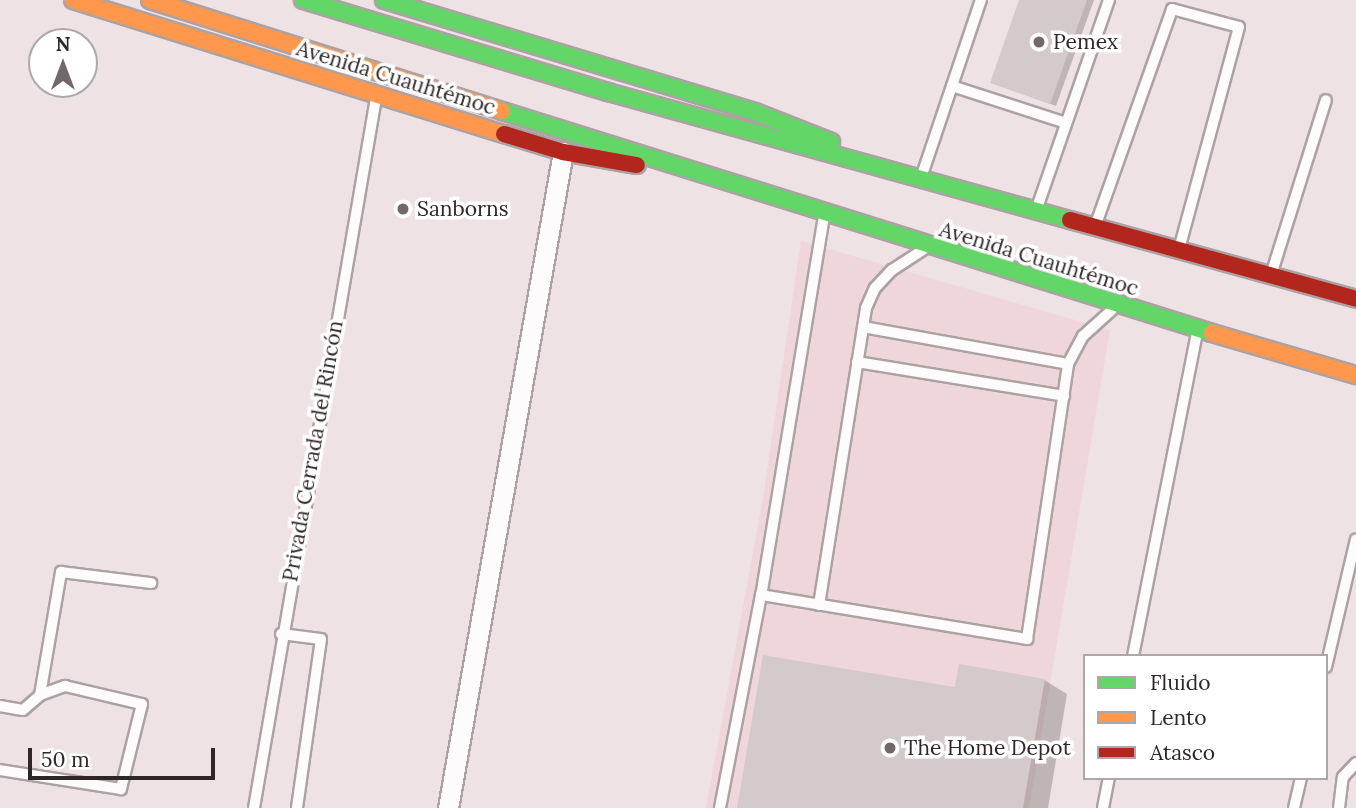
<!DOCTYPE html>
<html>
<head>
<meta charset="utf-8">
<style>
	body { margin:0 }
	#map { position:relative; width:1356px; height:808px; overflow:hidden; background:#efe2e4; font-family:Lora,serif }
	div>[style] { position:absolute }
	.built>* { inset:0; background:#eed6da }
	.shadow>* { inset:0; background:#0003 }
	.building>* { inset:0; background:#d4c9cb }
	.roads { filter:drop-shadow(2px 0 #aca2a3) drop-shadow(-2px 0 #aca2a3) drop-shadow(0 2px #aca2a3) drop-shadow(0 -2px #aca2a3) }
	.lane>* { height:10px; margin:-5px; padding:0 5px; transform-origin:5px; border-radius:5px; background:#fdfbfb }
	.street>* { height:19px; margin:-9.5px; padding:0 9.5px; transform-origin:9.5px; border-radius:9.5px; background:#fdfbfb }
	.fast>* { height:16px; margin:-8px; padding:0 8px; transform-origin:8px; border-radius:8px; background:#63d668 }
	.slow>* { height:16px; margin:-8px; padding:0 8px; transform-origin:8px; border-radius:8px; background:#ff974d }
	.jam>* { height:16px; margin:-8px; padding:0 8px; transform-origin:8px; border-radius:8px; background:#b3261e }
	.dots>* { width:19px; height:19px; translate:-50% -50%; box-sizing:border-box; border:4px solid #fff; border-radius:50% }
	span { translate:-50% -50%; white-space:nowrap; text-align:center; line-height:1.15; -webkit-text-stroke:7px #fff; paint-order:stroke }
	.poi-label { font-size:21px; color:#2f2627 }
	.left { translate:0 -50%; text-align:left }
	.street-label { font-size:21px; color:#2f2627 }
	.legend { position:absolute; left:1083px; top:654px; width:245px; height:126px; box-sizing:border-box; background:#fff; border:2px solid #aca8a9; margin:0; padding:9px 12px; list-style:none; font-size:21px; color:#2f2627 }
	.legend li { display:flex; align-items:center; gap:14px; height:35px }
	.legend b { width:35px; border:2px solid #aca8a9 }
	.north { position:absolute; left:28px; top:28px; width:70px; height:70px; box-sizing:border-box; background:#fff; border:2px solid #aca8a9; border-radius:50%; rotate:0deg; font-size:19px; font-weight:700; line-height:28px; text-align:center; color:#2f2627 }
	.north::after { content:''; display:block; margin:auto; width:24px; height:32px; background:#726869; clip-path:polygon(50% 0,100% 100%,50% 72%,0 100%) }
	.scale { position:absolute; left:28px; top:748px; width:187px; height:32px; box-sizing:border-box; border:4px solid #2f2627; border-top:0; padding-left:9px; font-size:21px; line-height:24px; white-space:nowrap; color:#2f2627; -webkit-text-stroke:5px #fff; paint-order:stroke }
</style>
</head>
<body>
<div id="map">
	<div class="built">
		<i style="clip-path:polygon(801px 241px,1110px 330px,1029px 808px,706px 808px,763px 498px)"></i>
	</div>
	<div class="shadow">
		<i style="clip-path:polygon(1021px 0,1094px 0,1056px 106px,992px 83px)"></i>
		<i style="clip-path:polygon(1044px 680px,1067px 694px,1048px 808px,739px 808px,957px 689px)"></i>
	</div>
	<div class="building">
		<i style="clip-path:polygon(1019px 0,1087px 0,1050px 104px,990px 83px)"></i>
		<i style="clip-path:polygon(763px 655px,955px 687px,959px 664px,1045px 679px,1023px 808px,737px 808px)"></i>
	</div>
	<div class="roads">
		<div class="lane">
			<i style="left:952px;top:86px;width:120px;rotate:18deg"></i>
			<i style="left:922px;top:175px;width:185px;rotate:-71.4deg"></i>
			<i style="left:1038px;top:205px;width:217px;rotate:-70.9deg"></i>
			<i style="left:824px;top:216px;width:384px;rotate:99.4deg"></i>
			<i style="left:761px;top:595px;width:270px;rotate:9.4deg"></i>
			<i style="left:1027px;top:639px;width:278px;rotate:-81.5deg"></i>
			<i style="left:1068px;top:364px;width:32px;rotate:-62deg"></i>
			<i style="left:1083px;top:336px;width:39px;rotate:-42deg"></i>
			<i style="left:1096px;top:224px;width:228px;rotate:-70.5deg"></i>
			<i style="left:1172px;top:9px;width:69px;rotate:15deg"></i>
			<i style="left:1239px;top:27px;width:226px;rotate:105.1deg"></i>
			<i style="left:1272px;top:272px;width:180px;rotate:-72.6deg"></i>
			<i style="left:863px;top:327px;width:208px;rotate:10.2deg"></i>
			<i style="left:857px;top:362px;width:210px;rotate:9.3deg"></i>
			<i style="left:819px;top:605px;width:301px;rotate:-81deg"></i>
			<i style="left:866px;top:308px;width:22px;rotate:-66deg"></i>
			<i style="left:875px;top:288px;width:25px;rotate:-47deg"></i>
			<i style="left:892px;top:270px;width:37px;rotate:-33deg"></i>
			<i style="left:281px;top:634px;width:40px;rotate:7.1deg"></i>
			<i style="left:321px;top:639px;width:171px;rotate:98.1deg"></i>
			<i style="left:1133px;top:656px;width:329px;rotate:-78.8deg"></i>
			<i style="left:1326px;top:667px;width:131px;rotate:-76.8deg"></i>
			<i style="left:40px;top:695px;width:125px;rotate:-80.3deg"></i>
			<i style="left:61px;top:572px;width:91px;rotate:7deg"></i>
			<i style="left:0;top:706px;width:23px;rotate:10deg"></i>
			<i style="left:23px;top:710px;width:23px;rotate:-41deg"></i>
			<i style="left:40px;top:695px;width:27px;rotate:-20deg"></i>
			<i style="left:65px;top:686px;width:79px;rotate:13.2deg"></i>
			<i style="left:142px;top:704px;width:88px;rotate:103.9deg"></i>
			<i style="left:121px;top:789px;width:122px;rotate:-171.1deg"></i>
			<i style="left:254px;top:808px;width:720px;rotate:-80.25deg"></i>
			<i style="left:720px;top:808px;width:217px;rotate:-79.1deg"></i>
			<i style="left:1103px;top:808px;width:31px;rotate:-79deg"></i>
			<i style="left:1294px;top:808px;width:31px;rotate:-77deg"></i>
			<i style="left:1339px;top:808px;width:31px;rotate:-83deg"></i>
			<i style="left:1343px;top:777px;width:19px;rotate:-47deg"></i>
		</div>
		<div class="street">
			<i style="left:448px;top:808px;width:666px;rotate:-80.06deg"></i>
		</div>
		<div class="fast">
			<i style="left:303px;top:0;width:319px;rotate:16.8deg"></i>
			<i style="left:608px;top:92px;width:479px;rotate:15.5deg"></i>
			<i style="left:384px;top:0;width:388px;rotate:16.8deg"></i>
			<i style="left:755px;top:112px;width:82px;rotate:21.5deg"></i>
			<i style="left:502px;top:111px;width:744px;rotate:17.36deg"></i>
		</div>
		<div class="slow">
			<i style="left:73px;top:0;width:451px;rotate:17.3deg"></i>
			<i style="left:150px;top:0;width:369px;rotate:17.5deg"></i>
			<i style="left:1212px;top:333px;width:150px;rotate:16.3deg"></i>
		</div>
		<div class="jam">
			<i style="left:504px;top:134px;width:62px;rotate:17deg"></i>
			<i style="left:563px;top:152px;width:75px;rotate:10deg"></i>
			<i style="left:1070px;top:220px;width:297px;rotate:15.4deg"></i>
		</div>
	</div>
	<div class="dots">
		<i style="left:1039px;top:42px;background:#726869"></i>
		<i style="left:403px;top:209px;background:#726869"></i>
		<i style="left:890px;top:748px;background:#726869"></i>
	</div>
	<div class="poi-label">
		<span class="left" style="left:1053px;top:42px">Pemex</span>
		<span class="left" style="left:417px;top:209px">Sanborns</span>
		<span class="left" style="left:904px;top:748px">The Home Depot</span>
	</div>
	<div class="street-label">
		<span style="left:396px;top:78px;rotate:17deg">Avenida Cuauhtémoc</span>
		<span style="left:1039px;top:259px;rotate:17deg">Avenida Cuauhtémoc</span>
		<span style="left:313px;top:451px;rotate:-80deg">Privada Cerrada del Rincón</span>
	</div>
	<ul class="legend">
	<li><b style="height:9px;background:#63d668"></b>Fluido</li>
	<li><b style="height:9px;background:#ff974d"></b>Lento</li>
	<li><b style="height:9px;background:#b3261e"></b>Atasco</li>
	</ul>
	<div class="north">N</div>
	<div class="scale">50 m</div>
</div>
</body>
</html>
